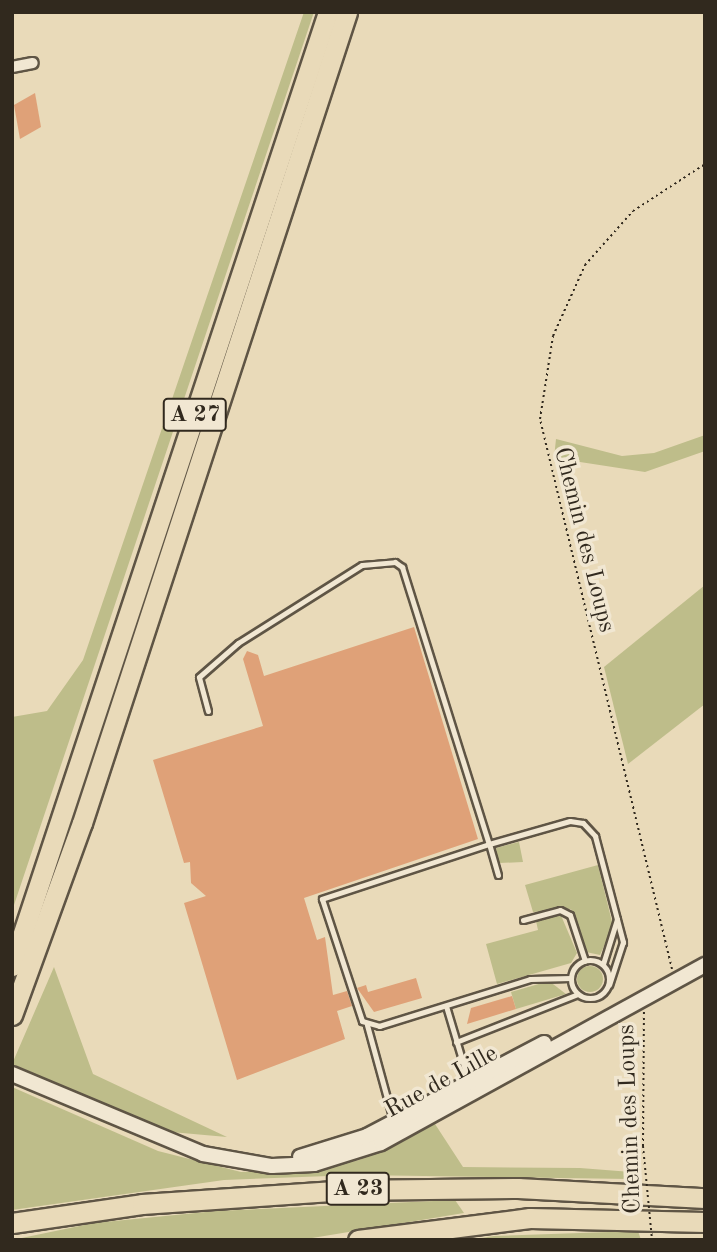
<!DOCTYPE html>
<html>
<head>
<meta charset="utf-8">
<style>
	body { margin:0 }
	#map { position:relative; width:717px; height:1252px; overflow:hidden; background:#e9dab9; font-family:"Old Standard TT",serif }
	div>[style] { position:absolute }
	.green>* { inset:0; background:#bebd8a }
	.round { border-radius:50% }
	.building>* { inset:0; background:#dfa178 }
	.path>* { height:2px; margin-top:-1px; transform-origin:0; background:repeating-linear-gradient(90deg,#31291e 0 2px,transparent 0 5.5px) }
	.roads { filter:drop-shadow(2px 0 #5f5545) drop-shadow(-2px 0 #5f5545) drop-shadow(0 2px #5f5545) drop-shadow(0 -2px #5f5545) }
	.service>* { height:5px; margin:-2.5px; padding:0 2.5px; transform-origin:2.5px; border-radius:2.5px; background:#f1e7d2 }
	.service>.ring { margin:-2.5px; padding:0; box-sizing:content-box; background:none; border:5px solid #f1e7d2; border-radius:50% }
	.minor>* { height:10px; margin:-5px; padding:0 5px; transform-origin:5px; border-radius:5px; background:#f1e7d2 }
	.secondary>* { height:14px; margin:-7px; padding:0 7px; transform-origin:7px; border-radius:7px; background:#f1e7d2 }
	.motorway>* { height:19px; margin:-9.5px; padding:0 9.5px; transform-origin:9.5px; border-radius:9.5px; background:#e9dab9 }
	.path-bridge>* { height:2px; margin-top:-1px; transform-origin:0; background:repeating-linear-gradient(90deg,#31291e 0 2px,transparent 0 5.5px) }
	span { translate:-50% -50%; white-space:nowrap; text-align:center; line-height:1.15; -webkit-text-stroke:7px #f1e7d2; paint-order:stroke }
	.shield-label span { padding:2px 5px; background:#f1e7d2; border:2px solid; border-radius:5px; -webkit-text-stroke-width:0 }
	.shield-label { font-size:23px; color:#31291e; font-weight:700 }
	.street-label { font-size:24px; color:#31291e }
	.frame { position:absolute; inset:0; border:14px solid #31291e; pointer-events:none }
</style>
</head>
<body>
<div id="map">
	<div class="green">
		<i style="clip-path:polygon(304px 12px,314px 12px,12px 911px,12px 717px,47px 711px,83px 660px)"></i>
		<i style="clip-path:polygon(705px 435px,705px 451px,645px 472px,554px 458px,556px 439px,622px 456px,654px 453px)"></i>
		<i style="clip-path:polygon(705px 585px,705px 704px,628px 764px,604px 667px)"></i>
		<i style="clip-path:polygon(519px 842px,523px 862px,499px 863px,496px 848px)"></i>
		<i style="clip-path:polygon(598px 865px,613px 926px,600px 955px,586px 952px,571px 909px,533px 912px,525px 885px)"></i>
		<i style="clip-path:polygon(560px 913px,577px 953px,571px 963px,497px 984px,486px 944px,538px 930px,536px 921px)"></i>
		<i class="round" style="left:577px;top:966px;width:26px;height:26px"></i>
		<i style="clip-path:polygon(54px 967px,93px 1074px,227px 1137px,171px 1132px,12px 1064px)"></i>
		<i style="clip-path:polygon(549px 981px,566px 994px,516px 1009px,511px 992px)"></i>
		<i style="clip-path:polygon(12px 1087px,158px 1151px,241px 1172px,320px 1169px,359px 1160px,435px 1124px,463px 1167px,580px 1168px,631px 1172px,630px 1179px,356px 1175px,224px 1180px,12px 1210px)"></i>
		<i style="clip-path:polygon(455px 1200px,464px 1213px,300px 1240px,12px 1240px,94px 1223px,216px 1211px)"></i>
		<i style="clip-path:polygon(638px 1231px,641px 1240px,469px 1240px,494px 1236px)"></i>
	</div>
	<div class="building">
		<i style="clip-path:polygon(35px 93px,41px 127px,20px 139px,14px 105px)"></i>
		<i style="clip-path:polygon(414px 627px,478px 839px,304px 898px,317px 940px,325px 937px,333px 995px,347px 991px,352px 1006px,337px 1011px,345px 1039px,237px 1080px,184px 903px,206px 896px,191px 883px,190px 862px,184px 863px,153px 760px,263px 726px,243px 659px,247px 651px,258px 655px,264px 676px)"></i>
		<i style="clip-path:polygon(416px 978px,422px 998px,374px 1012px,357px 988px,366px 985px,368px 992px)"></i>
		<i style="clip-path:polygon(512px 996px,516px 1009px,467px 1024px,471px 1008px)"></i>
	</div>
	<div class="path">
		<i style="left:672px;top:969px;width:566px;rotate:-103.5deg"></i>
		<i style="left:540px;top:419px;width:84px;rotate:-81.1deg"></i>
		<i style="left:553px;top:336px;width:78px;rotate:-65.7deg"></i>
		<i style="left:585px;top:265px;width:72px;rotate:-48.4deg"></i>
		<i style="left:633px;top:211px;width:86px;rotate:-33.1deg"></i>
		<i style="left:643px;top:1146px;width:134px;rotate:-89.6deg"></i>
	</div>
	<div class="roads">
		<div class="service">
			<i style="left:208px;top:711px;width:35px;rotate:-105deg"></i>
			<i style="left:199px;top:677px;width:52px;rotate:-41.1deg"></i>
			<i style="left:238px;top:643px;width:146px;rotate:-32.2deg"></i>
			<i style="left:362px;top:565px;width:33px;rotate:-5deg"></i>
			<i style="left:395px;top:562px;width:9px;rotate:36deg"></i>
			<i style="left:402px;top:567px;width:290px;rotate:72.6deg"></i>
			<i style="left:489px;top:844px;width:84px;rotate:-15.9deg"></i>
			<i style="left:570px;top:821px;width:13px;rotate:9deg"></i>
			<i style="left:583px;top:823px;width:18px;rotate:47deg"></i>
			<i style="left:595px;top:836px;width:110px;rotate:75.2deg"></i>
			<i style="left:623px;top:942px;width:45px;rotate:108deg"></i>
			<i style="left:498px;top:875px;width:32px;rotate:-106deg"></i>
			<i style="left:489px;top:844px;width:176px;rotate:161.8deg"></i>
			<i style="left:322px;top:899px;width:128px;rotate:71.8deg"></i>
			<i style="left:362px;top:1021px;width:18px;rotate:16deg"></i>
			<i style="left:379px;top:1026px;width:158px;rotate:-17.3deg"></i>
			<i style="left:530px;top:979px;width:41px;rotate:-1.4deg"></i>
			<i style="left:523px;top:920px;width:38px;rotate:-15deg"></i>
			<i style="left:560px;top:910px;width:11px;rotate:27deg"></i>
			<i style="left:570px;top:915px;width:48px;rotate:71.9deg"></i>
			<i class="ring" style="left:571px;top:960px;width:33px;height:33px"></i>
			<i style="left:603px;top:964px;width:47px;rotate:-72.7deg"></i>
			<i style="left:446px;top:1006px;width:77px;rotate:73.4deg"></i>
			<i style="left:367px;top:1025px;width:98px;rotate:74.7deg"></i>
			<i style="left:456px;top:1042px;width:131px;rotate:-21.5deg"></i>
		</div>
		<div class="minor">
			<i style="left:12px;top:67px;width:21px;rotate:-11deg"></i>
		</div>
		<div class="secondary">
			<i style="left:12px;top:1074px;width:207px;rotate:22.7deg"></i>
			<i style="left:203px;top:1154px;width:70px;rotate:9.9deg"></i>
			<i style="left:272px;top:1166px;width:42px;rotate:-2.7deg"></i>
			<i style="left:314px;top:1164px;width:70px;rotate:-17.4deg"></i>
			<i style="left:381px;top:1143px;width:370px;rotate:-28.8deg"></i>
			<i style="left:300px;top:1157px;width:70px;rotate:-17.4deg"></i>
			<i style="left:367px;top:1136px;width:200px;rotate:-27.7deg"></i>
		</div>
		<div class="motorway">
			<i style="left:12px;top:966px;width:1005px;rotate:-71.67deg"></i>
			<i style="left:12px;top:1015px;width:204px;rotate:-70deg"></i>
			<i style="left:82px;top:823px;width:853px;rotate:-71.9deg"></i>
			<i style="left:12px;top:1223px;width:131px;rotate:-8.3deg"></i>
			<i style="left:142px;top:1204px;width:204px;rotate:-3.9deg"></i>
			<i style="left:346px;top:1190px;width:172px;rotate:-0.7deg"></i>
			<i style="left:518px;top:1188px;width:187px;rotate:3.1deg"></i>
			<i style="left:358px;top:1240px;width:173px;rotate:-7.3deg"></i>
			<i style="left:530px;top:1218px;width:175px;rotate:1.3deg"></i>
		</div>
	</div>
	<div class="path-bridge">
		<i style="left:643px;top:1146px;width:94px;rotate:84.5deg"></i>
	</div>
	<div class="shield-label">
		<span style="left:195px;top:415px">A 27</span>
		<span style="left:358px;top:1189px">A 23</span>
	</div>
	<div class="street-label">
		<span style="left:583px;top:540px;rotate:76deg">Chemin des Loups</span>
		<span style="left:442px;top:1083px;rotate:-29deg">Rue de Lille</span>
		<span style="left:631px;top:1119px;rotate:-92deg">Chemin des Loups</span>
	</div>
	<div class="frame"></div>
</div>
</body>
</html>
